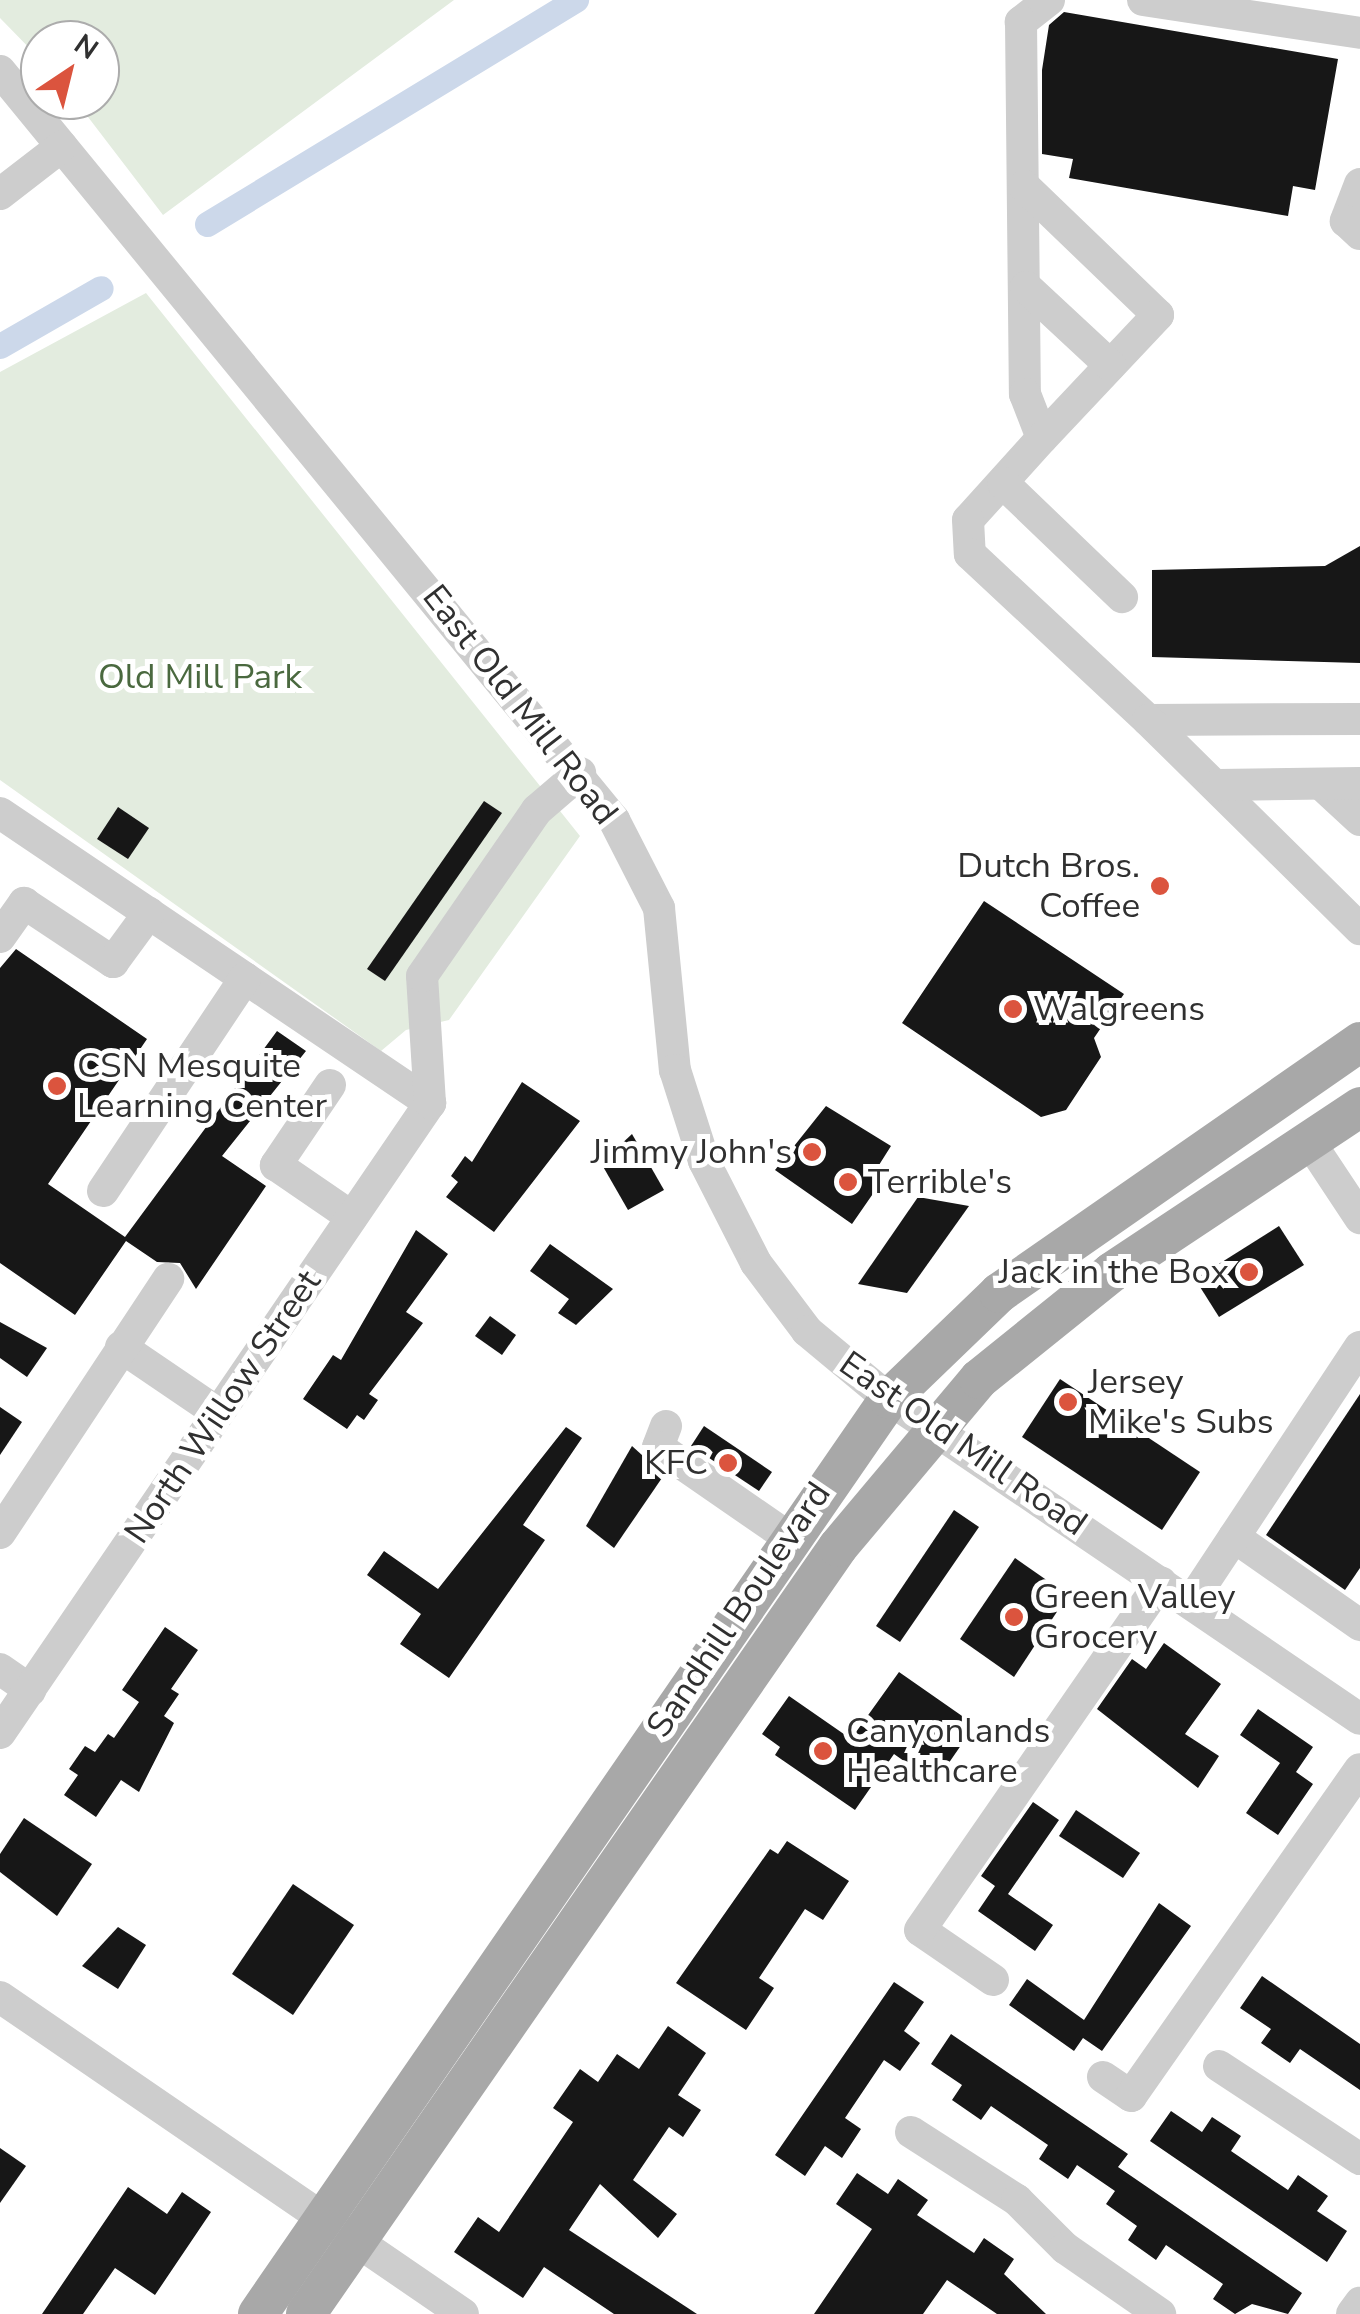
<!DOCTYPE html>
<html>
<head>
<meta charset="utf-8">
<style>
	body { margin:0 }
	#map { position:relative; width:1360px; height:2314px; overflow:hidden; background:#fff; font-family:"Nunito Sans",sans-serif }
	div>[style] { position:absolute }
	.green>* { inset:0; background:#e3ecdf }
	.canal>* { height:25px; margin:-12.5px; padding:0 12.5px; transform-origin:12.5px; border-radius:12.5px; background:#ccd8ea }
	.building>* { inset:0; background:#171717 }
	.minor>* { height:32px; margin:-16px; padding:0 16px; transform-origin:16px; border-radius:16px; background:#cdcdcd }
	.major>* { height:40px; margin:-20px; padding:0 20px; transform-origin:20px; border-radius:20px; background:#a8a8a8 }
	.dots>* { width:28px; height:28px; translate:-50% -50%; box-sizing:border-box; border:5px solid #fff; border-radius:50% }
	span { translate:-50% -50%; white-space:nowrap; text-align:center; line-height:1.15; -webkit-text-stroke:10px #fff; paint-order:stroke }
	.park-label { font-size:35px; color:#4a693f }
	.street-label { font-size:35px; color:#303030 }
	.poi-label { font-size:35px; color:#303030 }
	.right { translate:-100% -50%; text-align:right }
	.left { translate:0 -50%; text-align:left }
	.north { position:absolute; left:20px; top:20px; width:100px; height:100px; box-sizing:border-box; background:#fff; border:2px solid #acacac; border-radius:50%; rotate:35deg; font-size:28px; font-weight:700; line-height:40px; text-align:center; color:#303030 }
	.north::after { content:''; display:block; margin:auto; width:35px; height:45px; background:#db543e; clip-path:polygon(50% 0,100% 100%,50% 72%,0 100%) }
</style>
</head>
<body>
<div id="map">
	<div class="green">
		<i style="clip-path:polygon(0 0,454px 0,163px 215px,75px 100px,100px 100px,100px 40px,40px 40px,40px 59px,0 18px)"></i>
		<i style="clip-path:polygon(146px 293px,580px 836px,449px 1020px,406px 1030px,381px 1051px,0 780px,0 372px)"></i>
	</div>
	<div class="canal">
		<i style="left:207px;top:224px;width:432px;rotate:-31.3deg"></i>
		<i style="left:0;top:346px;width:116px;rotate:-29.9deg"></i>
	</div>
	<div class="building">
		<i style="clip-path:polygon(1064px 12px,1338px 59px,1315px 190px,1293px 186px,1288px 216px,1069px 178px,1073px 159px,1042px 154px,1042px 70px,1049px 25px)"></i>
		<i style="clip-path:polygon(1360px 546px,1360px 663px,1152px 657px,1152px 570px,1325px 566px)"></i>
		<i style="clip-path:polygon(484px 801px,502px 813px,385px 981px,367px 969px)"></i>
		<i style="clip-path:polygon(118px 807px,149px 828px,128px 859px,97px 839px)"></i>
		<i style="clip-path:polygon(984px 901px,1124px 994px,1094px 1038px,1101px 1057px,1066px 1110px,1041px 1117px,902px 1023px)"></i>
		<i style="clip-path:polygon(16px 949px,147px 1039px,48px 1184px,125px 1237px,277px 1031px,306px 1051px,222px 1156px,266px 1186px,196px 1289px,180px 1263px,157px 1262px,126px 1241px,75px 1315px,0 1263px,0 968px)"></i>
		<i style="clip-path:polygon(522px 1082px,580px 1121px,494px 1232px,446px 1197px,458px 1182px,451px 1176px,465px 1156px,472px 1162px)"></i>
		<i style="clip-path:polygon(826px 1106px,891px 1146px,879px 1165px,888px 1172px,852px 1224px,775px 1170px)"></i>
		<i style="clip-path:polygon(632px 1134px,664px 1190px,628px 1210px,601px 1163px)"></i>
		<i style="clip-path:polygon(918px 1197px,969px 1206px,907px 1293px,858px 1284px)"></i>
		<i style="clip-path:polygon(1279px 1226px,1304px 1265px,1219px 1317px,1195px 1279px)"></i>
		<i style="clip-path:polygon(416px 1230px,448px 1254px,406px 1312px,423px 1323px,369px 1394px,378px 1400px,364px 1420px,357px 1415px,347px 1429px,303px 1399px,333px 1355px,341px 1360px)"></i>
		<i style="clip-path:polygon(550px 1244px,613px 1289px,576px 1325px,558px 1313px,569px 1299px,530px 1271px)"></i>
		<i style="clip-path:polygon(490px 1316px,516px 1335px,502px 1355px,475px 1336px)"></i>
		<i style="clip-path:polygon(0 1322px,47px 1348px,27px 1377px,0 1358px)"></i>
		<i style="clip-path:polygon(1060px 1379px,1200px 1472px,1162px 1530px,1022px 1437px)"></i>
		<i style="clip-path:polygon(1360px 1394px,1360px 1568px,1345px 1590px,1266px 1535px)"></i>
		<i style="clip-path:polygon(0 1407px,22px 1422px,0 1455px)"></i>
		<i style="clip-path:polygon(704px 1426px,772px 1472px,759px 1491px,691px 1446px)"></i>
		<i style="clip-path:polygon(566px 1427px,582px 1438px,523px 1525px,545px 1540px,449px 1678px,400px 1644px,421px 1614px,367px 1575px,384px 1551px,438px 1589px)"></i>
		<i style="clip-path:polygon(632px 1446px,664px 1475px,614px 1548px,586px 1526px)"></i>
		<i style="clip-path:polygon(954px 1510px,979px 1527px,900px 1642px,876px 1626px)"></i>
		<i style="clip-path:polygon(1015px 1558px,1068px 1595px,1014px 1677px,960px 1639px)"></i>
		<i style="clip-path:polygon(165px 1627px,198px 1650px,171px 1689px,179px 1694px,164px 1716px,174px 1723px,139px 1792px,121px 1780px,96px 1817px,64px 1795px,78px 1775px,69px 1769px,85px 1746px,95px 1752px,108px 1734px,114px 1738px,139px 1702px,122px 1690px)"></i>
		<i style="clip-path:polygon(1164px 1643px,1221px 1684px,1185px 1734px,1219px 1756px,1198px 1788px,1097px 1709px,1132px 1659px,1146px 1669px)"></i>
		<i style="clip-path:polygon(899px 1672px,975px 1725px,935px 1783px,894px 1754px,855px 1810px,775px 1755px,780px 1747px,762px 1734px,789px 1696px,851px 1739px)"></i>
		<i style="clip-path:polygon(1258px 1709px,1313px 1747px,1296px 1772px,1313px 1784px,1278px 1835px,1246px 1813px,1280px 1763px,1240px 1735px)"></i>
		<i style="clip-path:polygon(1033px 1802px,1059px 1820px,1008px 1894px,1053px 1925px,1035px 1951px,978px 1911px,995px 1886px,981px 1876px)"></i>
		<i style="clip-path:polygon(1076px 1810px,1140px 1853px,1123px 1878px,1059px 1836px)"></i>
		<i style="clip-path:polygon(24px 1818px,92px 1864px,57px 1916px,0 1872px,0 1854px)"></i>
		<i style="clip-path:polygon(787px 1841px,849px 1881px,823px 1920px,805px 1909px,759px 1978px,774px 1988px,746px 2030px,676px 1983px,770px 1849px,778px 1854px)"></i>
		<i style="clip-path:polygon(293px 1884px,354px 1925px,293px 2015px,232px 1974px)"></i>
		<i style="clip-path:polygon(1159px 1903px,1191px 1926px,1102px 2051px,1083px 2038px,1074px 2051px,1009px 2005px,1027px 1979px,1084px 2020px)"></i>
		<i style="clip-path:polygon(118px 1927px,146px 1945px,118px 1989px,82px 1966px)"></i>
		<i style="clip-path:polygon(1262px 1976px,1360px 2044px,1360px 2090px,1300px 2049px,1290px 2063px,1261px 2043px,1271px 2029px,1240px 2008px)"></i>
		<i style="clip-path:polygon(894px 1982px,924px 2002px,904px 2031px,920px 2043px,900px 2071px,884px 2060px,845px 2118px,861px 2129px,842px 2158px,825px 2146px,805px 2176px,775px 2155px)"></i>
		<i style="clip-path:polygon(668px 2026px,706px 2053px,678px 2095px,701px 2110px,683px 2137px,669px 2127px,633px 2180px,677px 2214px,658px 2238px,600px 2184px,569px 2230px,697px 2314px,614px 2314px,544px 2267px,523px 2298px,454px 2252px,478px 2217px,499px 2232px,573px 2122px,553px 2108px,580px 2069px,598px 2082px,617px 2054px,639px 2069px)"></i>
		<i style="clip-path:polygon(951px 2034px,1128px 2154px,1118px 2167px,1302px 2293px,1288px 2314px,1252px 2304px,1235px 2314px,1213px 2299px,1223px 2284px,1166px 2245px,1156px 2260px,1128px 2240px,1137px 2226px,1106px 2204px,1115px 2191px,1077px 2165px,1068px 2179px,1039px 2159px,1048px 2145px,991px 2106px,981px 2120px,952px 2100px,962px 2085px,931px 2064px)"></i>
		<i style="clip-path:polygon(1171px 2111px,1202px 2132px,1212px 2117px,1241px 2136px,1231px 2151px,1288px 2190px,1298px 2175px,1328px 2196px,1317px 2211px,1347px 2231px,1327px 2262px,1150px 2141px)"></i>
		<i style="clip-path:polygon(0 2148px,26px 2166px,0 2203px)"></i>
		<i style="clip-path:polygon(857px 2173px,888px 2194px,898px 2179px,928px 2200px,917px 2215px,974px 2253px,984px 2238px,1014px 2259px,1004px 2274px,1046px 2314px,997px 2314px,947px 2280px,923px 2314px,814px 2314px,872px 2229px,836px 2204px)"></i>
		<i style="clip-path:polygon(128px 2187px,167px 2214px,182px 2192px,211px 2212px,155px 2295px,115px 2268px,83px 2314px,42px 2314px)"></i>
	</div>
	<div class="minor">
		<i style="left:1049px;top:0;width:36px;rotate:142deg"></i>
		<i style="left:1021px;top:22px;width:372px;rotate:89.4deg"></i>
		<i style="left:1025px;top:394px;width:47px;rotate:68.9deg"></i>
		<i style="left:1042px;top:438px;width:110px;rotate:132.1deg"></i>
		<i style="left:968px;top:520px;width:34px;rotate:87deg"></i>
		<i style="left:970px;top:554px;width:243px;rotate:43deg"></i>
		<i style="left:1148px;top:720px;width:212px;rotate:-0.3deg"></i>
		<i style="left:1143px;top:0;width:219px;rotate:8.6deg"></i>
		<i style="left:0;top:71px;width:969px;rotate:50.66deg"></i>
		<i style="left:614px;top:820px;width:99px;rotate:62.9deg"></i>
		<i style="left:659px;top:908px;width:163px;rotate:84.4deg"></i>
		<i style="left:675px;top:1070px;width:96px;rotate:72.3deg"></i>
		<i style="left:704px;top:1161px;width:114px;rotate:63deg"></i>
		<i style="left:756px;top:1263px;width:85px;rotate:53.1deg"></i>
		<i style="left:807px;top:1331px;width:107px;rotate:39.7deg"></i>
		<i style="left:889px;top:1399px;width:569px;rotate:34.19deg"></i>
		<i style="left:1360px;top:184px;width:40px;rotate:111deg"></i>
		<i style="left:1346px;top:221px;width:19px;rotate:43deg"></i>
		<i style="left:1024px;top:186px;width:186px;rotate:43.9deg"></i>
		<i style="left:1158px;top:315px;width:169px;rotate:133.3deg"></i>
		<i style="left:0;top:194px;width:78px;rotate:-37.7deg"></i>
		<i style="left:1026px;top:287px;width:115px;rotate:42.9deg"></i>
		<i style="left:1003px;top:483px;width:165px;rotate:43.8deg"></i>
		<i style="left:1148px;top:720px;width:298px;rotate:44.6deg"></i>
		<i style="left:1321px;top:784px;width:53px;rotate:42.7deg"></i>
		<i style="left:1218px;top:785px;width:142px;rotate:-0.8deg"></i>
		<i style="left:0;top:813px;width:519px;rotate:34deg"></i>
		<i style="left:0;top:937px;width:42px;rotate:-54.8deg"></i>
		<i style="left:24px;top:903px;width:107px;rotate:33.5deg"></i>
		<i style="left:113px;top:962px;width:61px;rotate:-53.7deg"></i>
		<i style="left:330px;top:1085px;width:97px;rotate:124deg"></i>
		<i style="left:276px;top:1165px;width:92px;rotate:34.4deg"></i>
		<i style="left:1311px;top:1144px;width:89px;rotate:56.5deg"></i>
		<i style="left:103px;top:1191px;width:256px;rotate:-56.3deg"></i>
		<i style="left:121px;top:1347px;width:117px;rotate:34.2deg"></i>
		<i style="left:666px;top:1426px;width:22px;rotate:111deg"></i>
		<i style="left:658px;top:1447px;width:158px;rotate:34.7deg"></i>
		<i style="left:0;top:1533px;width:305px;rotate:-56.5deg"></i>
		<i style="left:1234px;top:1537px;width:154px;rotate:34.9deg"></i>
		<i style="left:1191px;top:1602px;width:306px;rotate:-56.5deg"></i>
		<i style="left:0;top:1669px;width:37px;rotate:35deg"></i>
		<i style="left:0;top:1733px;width:763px;rotate:-55.68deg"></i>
		<i style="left:430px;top:1103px;width:127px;rotate:-93.6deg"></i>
		<i style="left:422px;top:976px;width:202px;rotate:-55.3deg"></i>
		<i style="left:537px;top:810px;width:57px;rotate:-40.7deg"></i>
		<i style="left:993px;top:1980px;width:88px;rotate:-145.6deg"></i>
		<i style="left:920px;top:1930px;width:423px;rotate:-55.3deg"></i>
		<i style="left:0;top:1997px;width:561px;rotate:34.4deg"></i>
		<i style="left:1219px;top:2066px;width:169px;rotate:33.4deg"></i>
		<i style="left:1103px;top:2077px;width:34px;rotate:34deg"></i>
		<i style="left:1131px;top:2096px;width:399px;rotate:-55deg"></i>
		<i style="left:911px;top:2132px;width:126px;rotate:32.7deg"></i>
		<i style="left:1017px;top:2200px;width:68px;rotate:45deg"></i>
		<i style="left:1065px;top:2248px;width:116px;rotate:34.8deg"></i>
		<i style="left:1352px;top:2314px;width:14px;rotate:-54deg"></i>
	</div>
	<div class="major">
		<i style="left:258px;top:2314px;width:1111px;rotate:-55.41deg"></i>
		<i style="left:889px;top:1399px;width:153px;rotate:-43.9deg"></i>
		<i style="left:999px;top:1293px;width:440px;rotate:-34.8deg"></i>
		<i style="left:306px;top:2314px;width:933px;rotate:-55.25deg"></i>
		<i style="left:838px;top:1547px;width:219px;rotate:-50deg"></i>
		<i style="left:979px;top:1379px;width:171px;rotate:-38.8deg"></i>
		<i style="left:1112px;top:1272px;width:298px;rotate:-33.6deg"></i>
	</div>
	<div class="dots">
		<i style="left:1160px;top:886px;background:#db543e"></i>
		<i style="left:1013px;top:1009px;background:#db543e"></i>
		<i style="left:57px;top:1086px;background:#db543e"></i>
		<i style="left:812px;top:1152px;background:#db543e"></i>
		<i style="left:848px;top:1182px;background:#db543e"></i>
		<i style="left:1249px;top:1272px;background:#db543e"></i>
		<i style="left:1068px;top:1402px;background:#db543e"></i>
		<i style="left:728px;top:1463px;background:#db543e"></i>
		<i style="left:1014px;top:1617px;background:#db543e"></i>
		<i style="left:823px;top:1751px;background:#db543e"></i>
	</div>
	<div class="park-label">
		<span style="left:200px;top:677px">Old Mill Park</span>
	</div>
	<div class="street-label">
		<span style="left:520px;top:705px;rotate:52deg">East Old Mill Road</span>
		<span style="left:223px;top:1407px;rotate:-56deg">North Willow Street</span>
		<span style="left:963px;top:1444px;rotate:35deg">East Old Mill Road</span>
		<span style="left:739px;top:1610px;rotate:-56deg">Sandhill Boulevard</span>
	</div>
	<div class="poi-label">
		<span class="right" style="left:1140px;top:886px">Dutch Bros.<br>Coffee</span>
		<span class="left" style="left:1033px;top:1009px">Walgreens</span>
		<span class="left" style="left:77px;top:1086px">CSN Mesquite<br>Learning Center</span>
		<span class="right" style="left:792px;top:1152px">Jimmy John's</span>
		<span class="left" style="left:868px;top:1182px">Terrible's</span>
		<span class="right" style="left:1229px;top:1272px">Jack in the Box</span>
		<span class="left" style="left:1088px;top:1402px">Jersey<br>Mike's Subs</span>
		<span class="right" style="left:708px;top:1463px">KFC</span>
		<span class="left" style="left:1034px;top:1617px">Green Valley<br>Grocery</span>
		<span class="left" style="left:846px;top:1751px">Canyonlands<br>Healthcare</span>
	</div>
	<div class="north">N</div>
</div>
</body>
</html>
